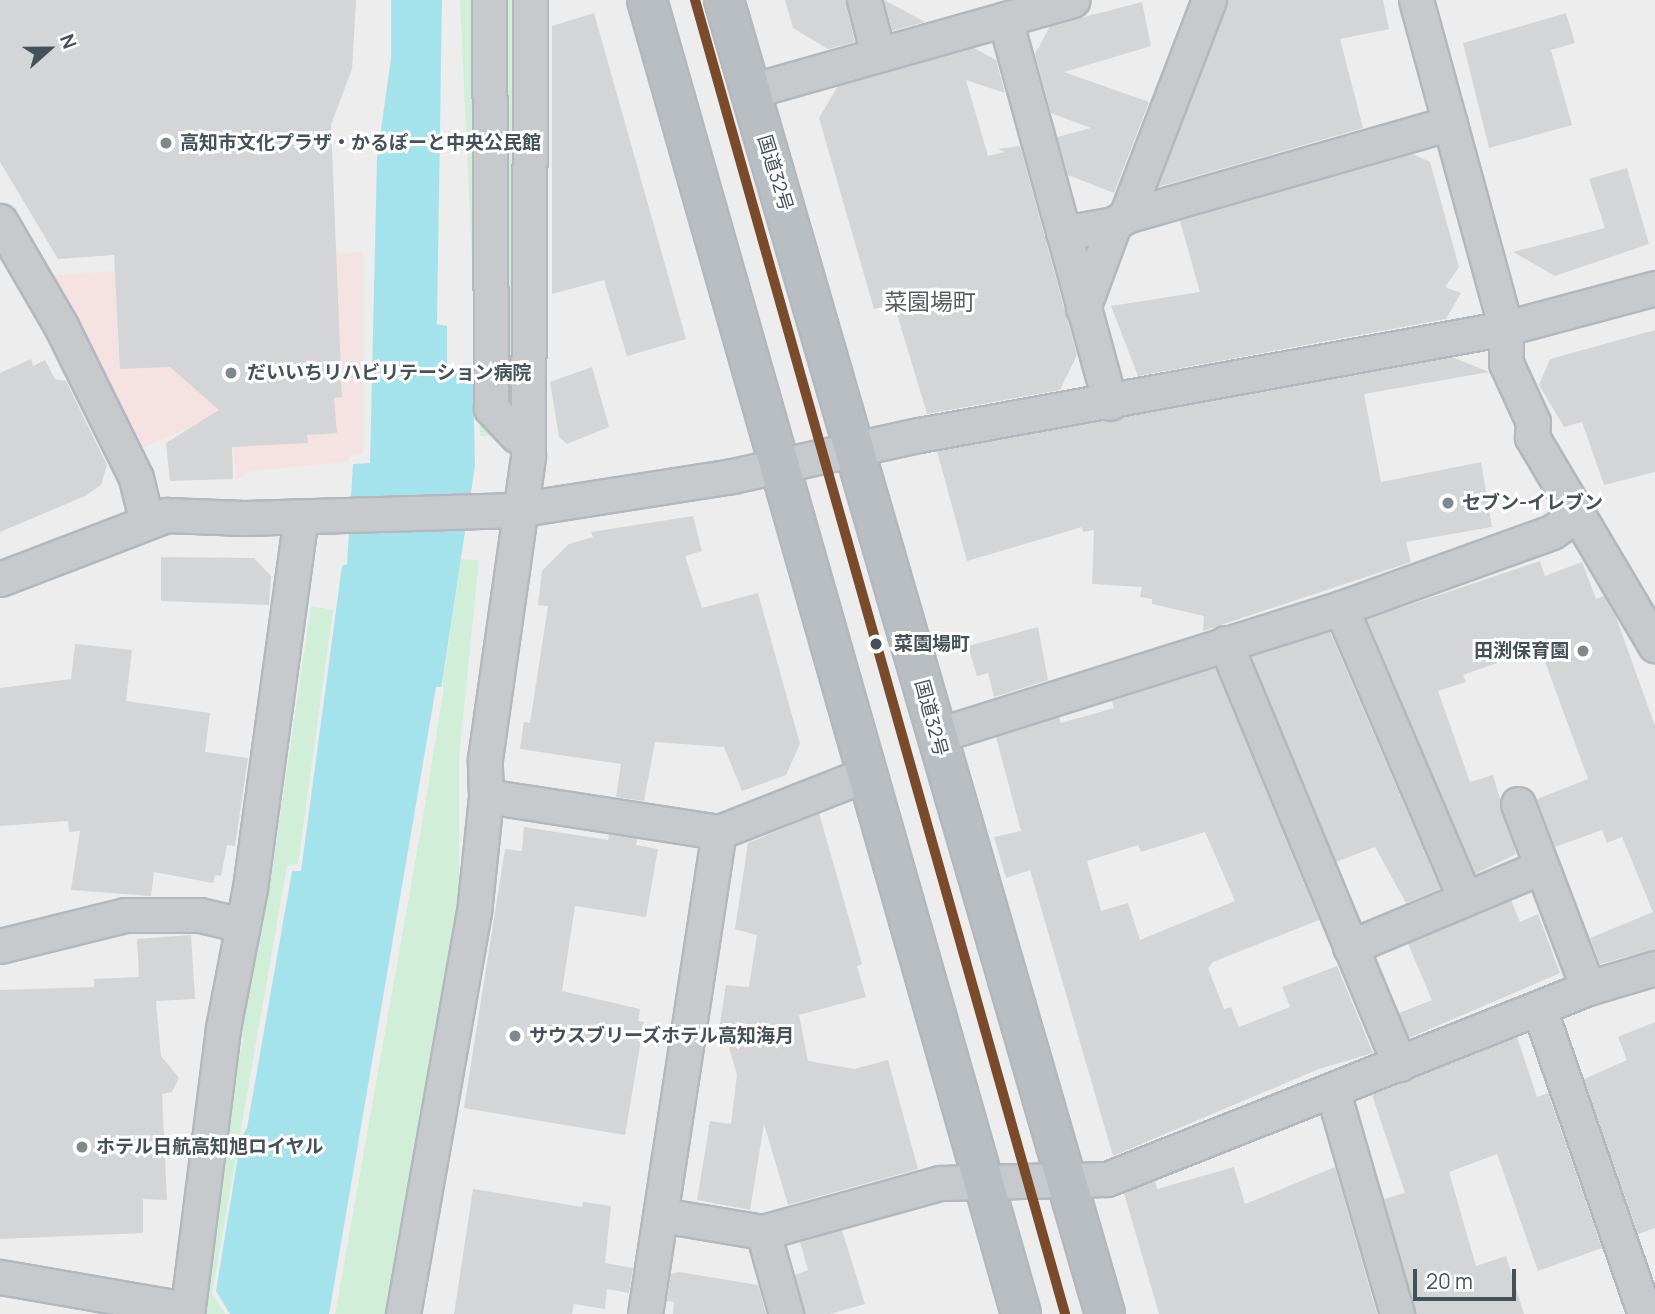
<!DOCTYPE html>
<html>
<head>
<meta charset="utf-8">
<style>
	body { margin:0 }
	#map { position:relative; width:1655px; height:1314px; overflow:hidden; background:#eeeded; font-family:Manrope,"Noto Sans JP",sans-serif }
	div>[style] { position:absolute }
	.medical>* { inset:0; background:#f5e3e3 }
	.green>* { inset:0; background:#d1eed9 }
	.water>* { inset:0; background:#a4e3ec }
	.pier>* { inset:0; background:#eeeded }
	.building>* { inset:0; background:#d4d5d6 }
	.roads { filter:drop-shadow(2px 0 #b2b8bd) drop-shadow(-2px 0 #b2b8bd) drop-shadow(0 2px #b2b8bd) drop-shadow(0 -2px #b2b8bd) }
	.minor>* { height:33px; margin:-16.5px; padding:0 16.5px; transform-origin:16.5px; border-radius:16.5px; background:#c7cacc }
	.highway>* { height:38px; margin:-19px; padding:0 19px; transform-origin:19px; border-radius:19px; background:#b8bec2 }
	.tram-1>* { height:10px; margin:-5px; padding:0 5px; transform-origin:5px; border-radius:5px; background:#7a4b2a }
	.dots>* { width:19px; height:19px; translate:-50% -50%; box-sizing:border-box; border:4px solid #fff; border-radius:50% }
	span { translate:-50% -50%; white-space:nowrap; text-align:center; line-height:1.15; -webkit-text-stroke:6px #fff; paint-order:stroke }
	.poi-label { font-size:19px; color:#445159; font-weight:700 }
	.left { translate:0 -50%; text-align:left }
	.right { translate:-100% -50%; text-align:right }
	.street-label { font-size:19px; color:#445159 }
	.stop-label { font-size:19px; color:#445159; font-weight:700 }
	.quarter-label { font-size:23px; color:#595d61 }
	.north { position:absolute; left:14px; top:14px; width:70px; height:70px; -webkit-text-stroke:5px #fff; paint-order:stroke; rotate:69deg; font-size:19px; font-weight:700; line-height:28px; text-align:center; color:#445159 }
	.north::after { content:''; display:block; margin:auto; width:24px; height:32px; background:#445159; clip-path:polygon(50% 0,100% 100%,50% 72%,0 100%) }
	.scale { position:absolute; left:1413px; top:1269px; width:103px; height:32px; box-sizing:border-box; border:4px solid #445159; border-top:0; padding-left:9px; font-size:21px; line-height:24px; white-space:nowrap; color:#445159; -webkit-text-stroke:5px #fff; paint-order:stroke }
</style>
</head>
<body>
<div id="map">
	<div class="medical">
		<i style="clip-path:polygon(363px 252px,363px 454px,350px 455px,348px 462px,250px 471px,236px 480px,233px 437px,185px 430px,139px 449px,46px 276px)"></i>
	</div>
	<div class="green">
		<i style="clip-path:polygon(460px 0,515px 0,514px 436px,480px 436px)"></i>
		<i style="clip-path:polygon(461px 559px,479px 560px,459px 758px,459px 897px,439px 1034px,388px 1314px,335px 1314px,425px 805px)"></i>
		<i style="clip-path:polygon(311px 606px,333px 610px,298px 864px,287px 866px,212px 1294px,226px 1314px,200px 1314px,230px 1128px,224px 1121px,244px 1037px,234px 1030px,260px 901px,268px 899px)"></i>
	</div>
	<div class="water">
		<i style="clip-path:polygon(391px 0,442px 0,437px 324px,447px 326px,447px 368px,473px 369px,475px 466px,429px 769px,332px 1314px,230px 1314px,216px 1291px,241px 1138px,247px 1128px,292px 871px,301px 871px,342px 566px,347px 564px,353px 464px,370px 463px,377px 158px,391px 58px)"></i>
	</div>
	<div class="pier">
		<i style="clip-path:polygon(436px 687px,444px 687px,425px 805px,335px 1314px,329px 1314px)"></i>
	</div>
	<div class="building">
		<i style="clip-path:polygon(0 0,356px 0,352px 69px,331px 125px,342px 397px,334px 398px,337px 433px,307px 435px,308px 443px,232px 447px,233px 479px,170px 481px,166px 443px,219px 410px,170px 367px,120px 369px,114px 255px,58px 259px,0 162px)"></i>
		<i style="clip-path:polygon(785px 0,845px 0,855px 42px,828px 49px,793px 28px)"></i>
		<i style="clip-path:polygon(884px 0,925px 22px,892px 31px)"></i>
		<i style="clip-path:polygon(1228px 0,1383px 0,1389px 29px,1340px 39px,1363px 128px,1158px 187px)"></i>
		<i style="clip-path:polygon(1142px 2px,1151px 46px,1064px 72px,1149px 102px,1114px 193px,1068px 175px,1057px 137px,1091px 128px,1051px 113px,1035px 54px,1050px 26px)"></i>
		<i style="clip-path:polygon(594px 13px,686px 339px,627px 356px,604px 280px,552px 294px,552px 26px)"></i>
		<i style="clip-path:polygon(1566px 13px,1575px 43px,1551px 50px,1572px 125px,1489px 148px,1463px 43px)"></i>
		<i style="clip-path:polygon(974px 48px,996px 60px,1005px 93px,966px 80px,988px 156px,1005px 152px,998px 149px,1020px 146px,1077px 355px,1060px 390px,927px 414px,894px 304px,874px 309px,819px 118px,838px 86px)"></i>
		<i style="clip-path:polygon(1413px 154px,1430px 162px,1459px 267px,1445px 287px,1461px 293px,1446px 319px,1138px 376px,1111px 306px,1200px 292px,1180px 221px)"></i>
		<i style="clip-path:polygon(1627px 168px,1649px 244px,1555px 276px,1513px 252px,1605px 228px,1589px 179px)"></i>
		<i style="clip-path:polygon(1655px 330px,1655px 472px,1604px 485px,1582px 422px,1564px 427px,1539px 385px,1550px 359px)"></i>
		<i style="clip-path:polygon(1452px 357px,1489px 372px,1364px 394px,1381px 482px,1481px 462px,1492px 527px,1406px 542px,1411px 562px,1203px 631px,1204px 616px,1152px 604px,1152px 599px,1140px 597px,1142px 587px,1092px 584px,1094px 530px,1083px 532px,1082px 527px,967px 561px,937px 451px)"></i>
		<i style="clip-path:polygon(31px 359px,33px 366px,45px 360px,55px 379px,66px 381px,107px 465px,101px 485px,85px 496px,0 532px,0 373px)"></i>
		<i style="clip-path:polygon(592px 367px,609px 427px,567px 444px,559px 437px,550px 382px)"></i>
		<i style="clip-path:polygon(693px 516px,702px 551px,685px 556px,702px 608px,758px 593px,800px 744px,786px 775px,742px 791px,724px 747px,655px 742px,644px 801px,616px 797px,621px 764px,520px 749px,524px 722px,530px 723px,548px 606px,538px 605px,542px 571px,569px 544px,593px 537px,591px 532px)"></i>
		<i style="clip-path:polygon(161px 557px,254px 558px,271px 576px,269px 605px,161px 601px)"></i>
		<i style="clip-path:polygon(1540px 561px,1545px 576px,1582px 562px,1596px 599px,1604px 596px,1616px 617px,1655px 726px,1655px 949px,1600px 964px,1590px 938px,1653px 912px,1622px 837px,1607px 843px,1602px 830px,1555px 847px,1537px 799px,1588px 779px,1540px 648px,1463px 675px,1466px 682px,1438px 691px,1470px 782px,1493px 775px,1516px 854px,1475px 874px,1367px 619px)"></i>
		<i style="clip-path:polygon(1038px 627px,1048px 680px,994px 697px,988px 673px,977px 676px,968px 646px)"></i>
		<i style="clip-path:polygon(1330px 632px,1440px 889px,1406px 903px,1375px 847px,1336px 862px,1251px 656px)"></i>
		<i style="clip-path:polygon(75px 644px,132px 650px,126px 701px,210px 713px,205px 752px,248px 758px,235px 846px,227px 845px,221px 876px,215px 875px,213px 883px,154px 872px,151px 896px,71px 890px,80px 831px,69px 832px,68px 821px,0 826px,0 688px,71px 679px)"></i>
		<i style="clip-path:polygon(evenodd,1215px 668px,1319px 920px,1213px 962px,1208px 968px,1224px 1009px,1231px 1007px,1239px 1027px,1290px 1007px,1282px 987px,1337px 966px,1373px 1053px,1319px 1069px,1113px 1156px,1030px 870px,1006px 878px,994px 837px,1021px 831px,996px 737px,1059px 717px,1061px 723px,1114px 708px,1112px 701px,1215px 668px,1205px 832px,1235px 901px,1140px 940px,1128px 903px,1101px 911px,1087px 861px,1138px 845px,1141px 852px,1205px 832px)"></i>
		<i style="clip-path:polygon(819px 813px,862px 964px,857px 966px,866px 997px,799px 1015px,808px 1061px,854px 1069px,888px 1060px,918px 1169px,788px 1205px,764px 1124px,750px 1210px,697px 1200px,710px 1121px,731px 1124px,737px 1075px,728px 1044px,717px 1043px,726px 985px,749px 987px,757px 935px,735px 929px,748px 843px)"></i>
		<i style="clip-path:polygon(524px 827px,608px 840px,609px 835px,637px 839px,636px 845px,658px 849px,646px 917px,575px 906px,562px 991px,640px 1009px,638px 1021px,644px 1022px,625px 1135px,464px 1108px,505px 849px,522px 851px)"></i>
		<i style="clip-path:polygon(1511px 900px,1520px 922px,1538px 914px,1560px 973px,1409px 1038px,1399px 1013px,1432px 1000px,1408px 944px)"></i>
		<i style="clip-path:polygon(191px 935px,195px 999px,156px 1001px,161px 1056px,179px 1078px,172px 1092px,162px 1094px,167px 1200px,143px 1199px,143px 1233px,0 1239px,0 990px,94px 987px,94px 979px,139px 977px,137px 939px)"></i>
		<i style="clip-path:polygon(1655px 1022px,1655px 1228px,1638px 1234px,1584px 1079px,1627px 1060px,1618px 1037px)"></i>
		<i style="clip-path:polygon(1517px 1037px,1537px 1097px,1548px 1093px,1602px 1248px,1538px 1271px,1497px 1154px,1449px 1172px,1476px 1266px,1506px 1256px,1524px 1314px,1416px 1314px,1384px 1199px,1405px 1193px,1372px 1095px)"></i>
		<i style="clip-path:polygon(1234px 1167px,1245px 1204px,1335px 1167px,1377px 1314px,1159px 1314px,1124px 1193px,1155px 1181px,1157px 1189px)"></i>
		<i style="clip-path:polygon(473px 1189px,582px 1207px,583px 1202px,611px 1206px,605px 1263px,633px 1268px,629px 1293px,607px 1289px,605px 1309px,574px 1304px,572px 1314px,454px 1314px)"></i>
		<i style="clip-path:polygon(842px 1230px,865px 1304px,830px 1314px,805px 1314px,795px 1275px,808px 1270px,800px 1242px)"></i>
		<i style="clip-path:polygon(679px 1272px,758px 1285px,766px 1314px,673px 1314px,674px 1302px,667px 1301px,671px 1274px)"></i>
	</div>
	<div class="roads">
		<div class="minor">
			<i style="left:489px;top:0;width:408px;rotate:89.7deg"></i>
			<i style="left:491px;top:408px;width:38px;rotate:47deg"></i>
			<i style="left:864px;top:0;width:56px;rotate:75.5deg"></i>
			<i style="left:1416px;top:0;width:340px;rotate:74.7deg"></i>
			<i style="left:1506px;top:328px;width:35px;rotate:90deg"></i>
			<i style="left:1506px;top:363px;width:65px;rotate:65.4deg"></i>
			<i style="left:1533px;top:422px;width:15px;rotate:94deg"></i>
			<i style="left:1532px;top:437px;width:242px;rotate:59.4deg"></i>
			<i style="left:1005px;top:19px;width:398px;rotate:74.7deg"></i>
			<i style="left:751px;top:91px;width:334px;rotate:-15.8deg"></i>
			<i style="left:1126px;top:216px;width:231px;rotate:-69deg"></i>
			<i style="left:0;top:221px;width:121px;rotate:59.8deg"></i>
			<i style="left:61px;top:326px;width:169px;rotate:63.7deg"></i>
			<i style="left:136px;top:478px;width:42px;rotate:76.3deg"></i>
			<i style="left:1063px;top:233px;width:52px;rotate:-10deg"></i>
			<i style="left:1114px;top:224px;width:14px;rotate:-34deg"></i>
			<i style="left:1126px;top:216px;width:337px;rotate:-16deg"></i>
			<i style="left:1083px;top:308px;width:90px;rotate:-69.7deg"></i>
			<i style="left:0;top:579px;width:179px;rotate:-21deg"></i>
			<i style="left:167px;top:515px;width:77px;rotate:2.2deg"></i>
			<i style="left:244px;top:518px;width:272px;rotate:-1.7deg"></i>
			<i style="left:516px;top:510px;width:219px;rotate:-8.9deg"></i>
			<i style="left:732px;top:476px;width:191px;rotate:-12.4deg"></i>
			<i style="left:919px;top:435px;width:597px;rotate:-10.33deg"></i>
			<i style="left:1506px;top:328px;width:154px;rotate:-15deg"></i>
			<i style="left:1341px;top:608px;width:316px;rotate:66.9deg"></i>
			<i style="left:1225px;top:643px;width:456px;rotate:67.5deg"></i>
			<i style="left:935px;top:736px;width:426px;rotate:-17.5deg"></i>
			<i style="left:1341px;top:608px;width:224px;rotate:-19.8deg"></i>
			<i style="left:1552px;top:532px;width:28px;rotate:-35deg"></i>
			<i style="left:486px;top:796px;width:236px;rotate:8.8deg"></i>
			<i style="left:719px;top:832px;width:159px;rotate:-21.4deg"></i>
			<i style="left:1518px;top:804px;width:197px;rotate:69.2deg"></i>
			<i style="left:0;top:946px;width:129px;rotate:-13.9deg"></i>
			<i style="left:125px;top:915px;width:75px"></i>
			<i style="left:200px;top:915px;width:43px;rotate:13.4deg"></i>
			<i style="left:1350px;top:947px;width:207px;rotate:-22.7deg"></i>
			<i style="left:1539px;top:1008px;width:324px;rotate:70.9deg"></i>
			<i style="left:1333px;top:1092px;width:231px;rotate:73.9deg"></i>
			<i style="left:661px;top:1215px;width:103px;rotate:9.5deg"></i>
			<i style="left:763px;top:1232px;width:184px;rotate:-15.5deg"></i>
			<i style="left:940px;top:1183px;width:167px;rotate:-1.4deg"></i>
			<i style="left:1107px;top:1179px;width:518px;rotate:-21.66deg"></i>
			<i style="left:1588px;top:988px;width:70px;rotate:-16.6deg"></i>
			<i style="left:763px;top:1232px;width:85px;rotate:74.3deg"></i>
			<i style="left:0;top:1277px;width:189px;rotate:9.8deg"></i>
			<i style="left:187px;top:1314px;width:288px;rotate:-82.8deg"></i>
			<i style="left:223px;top:1028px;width:143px;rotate:-79.1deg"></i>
			<i style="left:250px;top:888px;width:375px;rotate:-82.2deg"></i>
			<i style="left:403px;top:1314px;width:407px;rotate:-80deg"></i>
			<i style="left:474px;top:913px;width:118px;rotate:-84.1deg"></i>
			<i style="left:486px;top:796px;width:37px;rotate:-92deg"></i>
			<i style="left:485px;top:759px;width:307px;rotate:-81.9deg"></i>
			<i style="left:528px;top:455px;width:455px;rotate:-89.7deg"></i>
			<i style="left:645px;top:1314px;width:488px;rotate:-81.3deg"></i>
		</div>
		<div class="highway">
			<i style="left:647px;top:0;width:1366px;rotate:74.11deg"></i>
			<i style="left:724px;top:0;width:1368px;rotate:73.83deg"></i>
		</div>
	</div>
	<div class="tram-1">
		<i style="left:695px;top:0;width:1365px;rotate:74.27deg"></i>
	</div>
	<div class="dots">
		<i style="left:166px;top:143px;background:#80888d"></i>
		<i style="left:231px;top:373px;background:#80888d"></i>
		<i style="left:1448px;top:503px;background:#80888d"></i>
		<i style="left:876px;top:644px;background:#445159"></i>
		<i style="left:1583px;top:651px;background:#80888d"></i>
		<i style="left:515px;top:1036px;background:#80888d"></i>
		<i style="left:82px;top:1147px;background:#80888d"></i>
	</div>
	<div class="poi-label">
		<span class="left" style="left:180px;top:143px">高知市文化プラザ・かるぽーと中央公民館</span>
		<span class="left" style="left:247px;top:373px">だいいちリハビリテーション病院</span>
		<span class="left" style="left:1462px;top:503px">セブン-イレブン</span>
		<span class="right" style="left:1569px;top:651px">田渕保育園</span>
		<span class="left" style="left:529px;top:1036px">サウスブリーズホテル高知海月</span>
		<span class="left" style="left:96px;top:1147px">ホテル日航高知旭ロイヤル</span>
	</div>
	<div class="street-label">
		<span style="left:775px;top:173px;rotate:73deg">国道32号</span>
		<span style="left:931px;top:718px;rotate:75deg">国道32号</span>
	</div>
	<div class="stop-label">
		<span class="left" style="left:894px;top:644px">菜園場町</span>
	</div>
	<div class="quarter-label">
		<span style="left:930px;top:301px">菜園場町</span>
	</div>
	<div class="north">N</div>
	<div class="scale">20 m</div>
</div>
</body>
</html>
